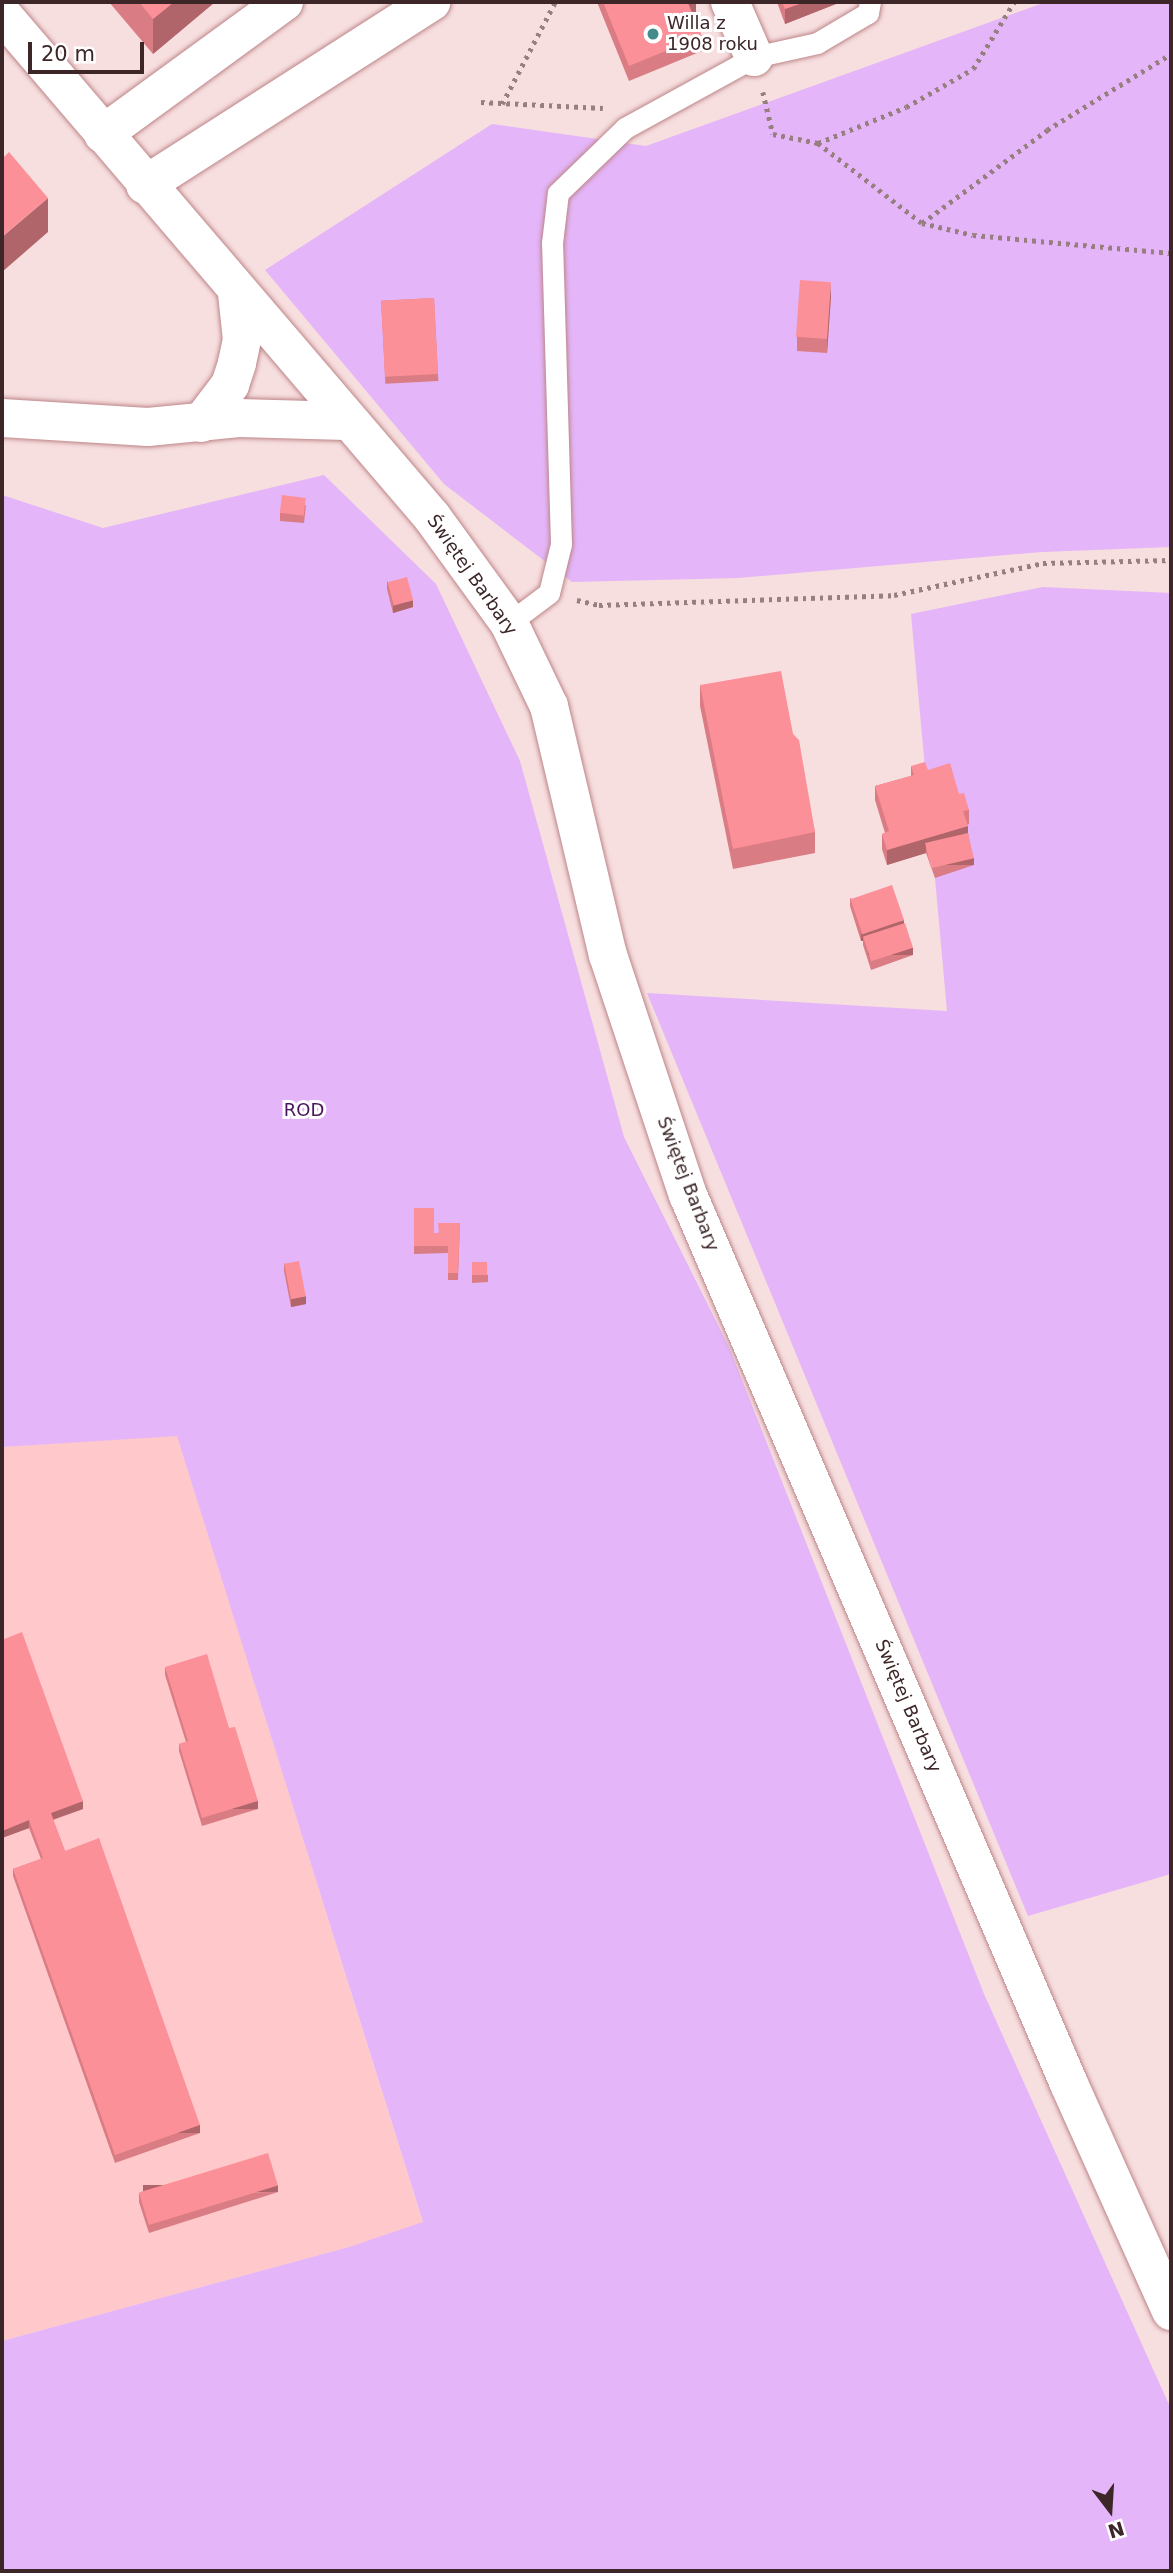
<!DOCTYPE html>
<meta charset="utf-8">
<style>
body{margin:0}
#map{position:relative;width:1173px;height:2573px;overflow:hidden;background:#f7dedf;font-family:"DejaVu Sans",sans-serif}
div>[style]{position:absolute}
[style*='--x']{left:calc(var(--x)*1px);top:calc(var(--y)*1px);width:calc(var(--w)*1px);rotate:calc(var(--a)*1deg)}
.built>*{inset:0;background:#ffc8ca}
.green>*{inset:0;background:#e4b5f8}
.path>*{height:4.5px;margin-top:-2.25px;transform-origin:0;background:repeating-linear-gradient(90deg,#977f80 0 3.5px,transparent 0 8.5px)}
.roads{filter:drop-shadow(0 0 2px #bd8588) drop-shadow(0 0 2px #bd8588)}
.lane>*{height:21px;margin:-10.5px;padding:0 10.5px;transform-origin:10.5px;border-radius:10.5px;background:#fff}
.street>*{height:38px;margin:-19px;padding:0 19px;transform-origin:19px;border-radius:19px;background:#fff}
.secondary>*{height:38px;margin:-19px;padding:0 19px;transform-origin:19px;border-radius:19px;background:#fff}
.wall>*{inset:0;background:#d97c83;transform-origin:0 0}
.shaded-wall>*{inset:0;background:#b0656a;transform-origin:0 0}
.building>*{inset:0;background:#fc9098;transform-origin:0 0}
.dots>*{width:19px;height:19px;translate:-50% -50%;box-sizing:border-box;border:4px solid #fff;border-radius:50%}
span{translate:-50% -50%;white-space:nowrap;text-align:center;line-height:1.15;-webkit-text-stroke:6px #fff;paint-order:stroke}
.poi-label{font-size:18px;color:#3c2627}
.left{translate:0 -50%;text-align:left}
.street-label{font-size:18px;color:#3c2627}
.park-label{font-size:18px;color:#4a135d}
.frame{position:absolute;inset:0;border:4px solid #3c2627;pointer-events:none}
.north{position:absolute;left:1075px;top:2475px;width:70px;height:70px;-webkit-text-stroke:5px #fff;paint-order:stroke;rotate:163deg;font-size:19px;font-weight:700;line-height:28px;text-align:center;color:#3c2627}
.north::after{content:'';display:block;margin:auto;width:24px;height:32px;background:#3c2627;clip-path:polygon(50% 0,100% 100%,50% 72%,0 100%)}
.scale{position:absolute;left:28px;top:42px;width:116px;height:32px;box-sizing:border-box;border:4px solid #3c2627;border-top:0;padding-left:9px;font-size:21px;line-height:24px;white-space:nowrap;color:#3c2627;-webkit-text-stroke:5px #fff;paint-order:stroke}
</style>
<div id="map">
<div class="built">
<div style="clip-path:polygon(177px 1435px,423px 2223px,349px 2247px,2px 2341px,2px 1447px)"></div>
</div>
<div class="green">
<div style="clip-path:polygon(1046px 2px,1171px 2px,1171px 547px,1042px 552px,738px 578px,572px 582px,444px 484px,265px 270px,492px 124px,646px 146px)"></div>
<div style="clip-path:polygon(324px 475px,436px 584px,520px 761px,624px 1137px,729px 1347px,984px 1994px,1171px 2409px,1171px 2571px,2px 2571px,2px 2341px,349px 2247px,423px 2222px,177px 1436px,2px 1447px,2px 495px,103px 528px)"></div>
<div style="clip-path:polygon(1043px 587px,1171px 593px,1171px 1874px,1028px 1916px,647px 993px,947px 1011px,911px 614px)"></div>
</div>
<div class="path">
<div style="--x:763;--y:92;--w:43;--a:76.6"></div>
<div style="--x:773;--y:134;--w:46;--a:11.3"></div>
<div style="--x:818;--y:143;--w:95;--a:-22.2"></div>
<div style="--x:906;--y:107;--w:77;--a:-29.6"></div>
<div style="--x:973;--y:69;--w:79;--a:-58.5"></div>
<div style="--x:481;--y:102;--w:122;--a:2.8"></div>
<div style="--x:502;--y:104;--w:115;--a:-62.5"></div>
<div style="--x:818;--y:143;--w:131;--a:37.6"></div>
<div style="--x:922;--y:223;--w:52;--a:13.2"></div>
<div style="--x:973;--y:235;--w:199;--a:5.2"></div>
<div style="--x:922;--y:223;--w:156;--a:-36.6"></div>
<div style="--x:1047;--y:130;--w:145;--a:-31.5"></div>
<div style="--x:577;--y:600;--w:23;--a:13"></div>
<div style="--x:599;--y:605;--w:295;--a:-1.9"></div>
<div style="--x:894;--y:595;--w:152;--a:-12.1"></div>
<div style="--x:1043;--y:563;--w:128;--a:-1.3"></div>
</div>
<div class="roads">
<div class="lane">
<div style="--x:509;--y:623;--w:50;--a:-36.9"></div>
<div style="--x:549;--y:593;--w:50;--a:-76.2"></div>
<div style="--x:561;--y:544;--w:301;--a:-91.7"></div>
<div style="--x:552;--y:243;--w:50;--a:-83.2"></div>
<div style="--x:558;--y:193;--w:93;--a:-44.1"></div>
<div style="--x:625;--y:128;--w:147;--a:-28.8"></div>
<div style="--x:754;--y:57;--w:65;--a:-12.5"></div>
<div style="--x:817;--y:43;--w:59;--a:-30.5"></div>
<div style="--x:868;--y:13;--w:11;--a:-80"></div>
</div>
<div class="street">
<div style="--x:730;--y:2;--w:60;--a:66.4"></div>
<div style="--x:103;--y:134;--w:224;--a:-36.1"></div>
<div style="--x:145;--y:185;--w:340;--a:-32.6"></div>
<div style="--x:2;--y:418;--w:146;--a:3.5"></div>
<div style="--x:148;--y:427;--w:91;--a:-5.6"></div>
<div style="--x:239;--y:418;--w:107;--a:1.6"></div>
<div style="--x:201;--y:423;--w:48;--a:-52.7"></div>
<div style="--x:230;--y:385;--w:23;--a:-72"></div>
<div style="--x:237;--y:363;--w:24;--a:-78"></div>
<div style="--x:242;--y:340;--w:47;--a:-96.1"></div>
</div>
<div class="secondary">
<div style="--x:2;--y:14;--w:662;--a:49.47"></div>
<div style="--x:432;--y:517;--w:131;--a:54"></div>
<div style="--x:509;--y:623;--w:92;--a:64.3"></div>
<div style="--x:549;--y:706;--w:256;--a:76.7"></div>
<div style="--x:608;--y:955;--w:253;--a:71.6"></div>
<div style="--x:688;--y:1195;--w:967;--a:66.8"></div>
<div style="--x:1069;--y:2084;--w:249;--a:65.8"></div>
</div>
</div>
<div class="wall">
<div style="clip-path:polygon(109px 2px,215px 2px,153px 54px)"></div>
<div style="clip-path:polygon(597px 2px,696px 2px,696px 15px,693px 16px,702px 51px,629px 81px)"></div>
<div style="clip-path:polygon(777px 2px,841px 2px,785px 24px)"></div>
<div style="clip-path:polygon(831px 296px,827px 353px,797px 351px,797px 337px)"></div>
<div style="left:434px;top:298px;width:83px;height:53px;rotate:87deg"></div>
<div style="clip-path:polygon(306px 505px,304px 523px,280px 521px,280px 513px)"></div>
<div style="clip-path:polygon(387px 581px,413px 607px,393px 613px,387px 589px)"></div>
<div style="clip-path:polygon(700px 685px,793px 734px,815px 832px,815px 853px,733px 869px,700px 706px)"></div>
<div style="clip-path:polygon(911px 766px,928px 770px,959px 794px,969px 810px,969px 824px,967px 825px,968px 833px,974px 865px,935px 878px,926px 853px,887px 865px,882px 849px,882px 834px,885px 833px,875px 800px,875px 786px,911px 776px)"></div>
<div style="clip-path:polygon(850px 898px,904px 923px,913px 955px,871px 970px,863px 945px,863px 941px,861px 941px,850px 906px)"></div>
<div style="clip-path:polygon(414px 1208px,434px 1233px,438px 1233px,460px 1223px,458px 1280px,448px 1280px,448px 1253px,414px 1254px)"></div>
<div style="clip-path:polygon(472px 1262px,488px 1275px,488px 1282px,472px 1283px)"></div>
<div style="clip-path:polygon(284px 1263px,306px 1304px,291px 1307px,284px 1271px)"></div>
<div style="clip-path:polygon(2px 1640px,83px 1809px,53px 1820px,65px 1851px,200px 2133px,115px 2163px,13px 1876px,13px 1869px,41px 1859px,29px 1828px,2px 1838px)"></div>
<div style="clip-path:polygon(165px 1667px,229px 1728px,258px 1809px,202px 1826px,179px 1751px,179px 1744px,186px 1742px,165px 1675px)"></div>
<div style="clip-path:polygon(278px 2192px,149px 2233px,139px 2202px,139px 2194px)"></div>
</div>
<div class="shaded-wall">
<div style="clip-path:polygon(174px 2px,215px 2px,153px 54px,153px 19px)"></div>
<div style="clip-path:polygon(693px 2px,696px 2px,696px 15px,688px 18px,688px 3px)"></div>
<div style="clip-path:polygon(805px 2px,841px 2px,785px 24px,785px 9px)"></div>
<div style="left:702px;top:36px;width:15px;height:79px;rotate:90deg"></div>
<div style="clip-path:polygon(48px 198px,48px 232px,2px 272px,2px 237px)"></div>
<div style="clip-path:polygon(831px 282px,831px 296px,827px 353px,827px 339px)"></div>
<div style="clip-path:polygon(413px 600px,413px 607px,393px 613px,393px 606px)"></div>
<div style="clip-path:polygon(968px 826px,968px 841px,926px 845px,926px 853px,887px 865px,887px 850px)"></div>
<div style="left:974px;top:858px;width:7px;height:41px;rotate:90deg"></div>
<div style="clip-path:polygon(904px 920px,904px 928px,863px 937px,863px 941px,861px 941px,861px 934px)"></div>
<div style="left:913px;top:948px;width:7px;height:45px;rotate:90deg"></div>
<div style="clip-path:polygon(306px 1296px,306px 1304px,291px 1307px,291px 1299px)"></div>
<div style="clip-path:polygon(83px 1801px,83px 1809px,51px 1820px,51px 1813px)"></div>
<div style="left:258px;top:1801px;width:8px;height:59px;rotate:90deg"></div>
<div style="clip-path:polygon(29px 1820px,29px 1828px,2px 1838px,2px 1831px)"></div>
<div style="left:200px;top:2125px;width:8px;height:90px;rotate:90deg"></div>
<div style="left:278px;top:2185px;width:7px;height:135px;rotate:90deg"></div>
</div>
<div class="building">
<div style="clip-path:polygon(139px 2px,174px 2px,153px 19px)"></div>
<div style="clip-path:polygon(603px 2px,693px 2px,688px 3px,702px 36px,629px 66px)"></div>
<div style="clip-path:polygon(782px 2px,805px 2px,785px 9px)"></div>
<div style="clip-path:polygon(9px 152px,48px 198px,2px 237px,2px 159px)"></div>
<div style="left:800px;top:280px;width:31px;height:57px;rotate:4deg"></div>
<div style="left:434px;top:298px;width:76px;height:53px;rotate:87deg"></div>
<div style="left:282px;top:495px;width:24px;height:18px;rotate:7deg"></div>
<div style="left:407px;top:577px;width:24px;height:20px;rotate:75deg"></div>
<div style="clip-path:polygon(781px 671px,793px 734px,799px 740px,815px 832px,733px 849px,700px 685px)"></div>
<div style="clip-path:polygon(925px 762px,928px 770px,950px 763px,959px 794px,964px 793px,969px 810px,963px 811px,968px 826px,887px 850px,882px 834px,889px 831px,875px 786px,914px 775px,911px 766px)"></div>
<div style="left:968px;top:833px;width:26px;height:44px;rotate:77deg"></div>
<div style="left:892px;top:885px;width:37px;height:44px;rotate:71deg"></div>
<div style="left:905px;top:923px;width:26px;height:44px;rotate:72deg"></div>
<div style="clip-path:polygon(414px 1208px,434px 1208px,434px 1233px,439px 1233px,438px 1223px,460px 1223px,458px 1273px,448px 1273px,448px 1246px,414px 1246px)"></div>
<div style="left:299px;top:1261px;width:36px;height:15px;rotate:79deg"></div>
<div style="left:472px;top:1262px;width:15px;height:13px"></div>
<div style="clip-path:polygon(22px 1632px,83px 1801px,51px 1813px,65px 1851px,99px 1838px,200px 2125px,115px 2155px,13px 1869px,43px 1858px,29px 1820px,2px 1831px,2px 1640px)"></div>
<div style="clip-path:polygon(207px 1654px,229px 1728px,235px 1727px,258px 1801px,202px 1818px,179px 1744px,188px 1741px,165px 1667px)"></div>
<div style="left:268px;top:2153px;width:34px;height:135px;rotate:73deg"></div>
</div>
<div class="dots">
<div style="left:653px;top:34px;background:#448c8c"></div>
</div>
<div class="poi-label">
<span class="left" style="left:667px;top:34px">Willa z<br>1908 roku</span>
</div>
<div class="street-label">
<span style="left:472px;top:575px;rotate:55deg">Świętej Barbary</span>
<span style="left:688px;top:1184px;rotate:69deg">Świętej Barbary</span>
<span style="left:908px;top:1706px;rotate:67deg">Świętej Barbary</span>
</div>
<div class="park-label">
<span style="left:304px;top:1110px">ROD</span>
</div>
<div class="frame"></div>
<div class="north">N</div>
<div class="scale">20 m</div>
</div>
